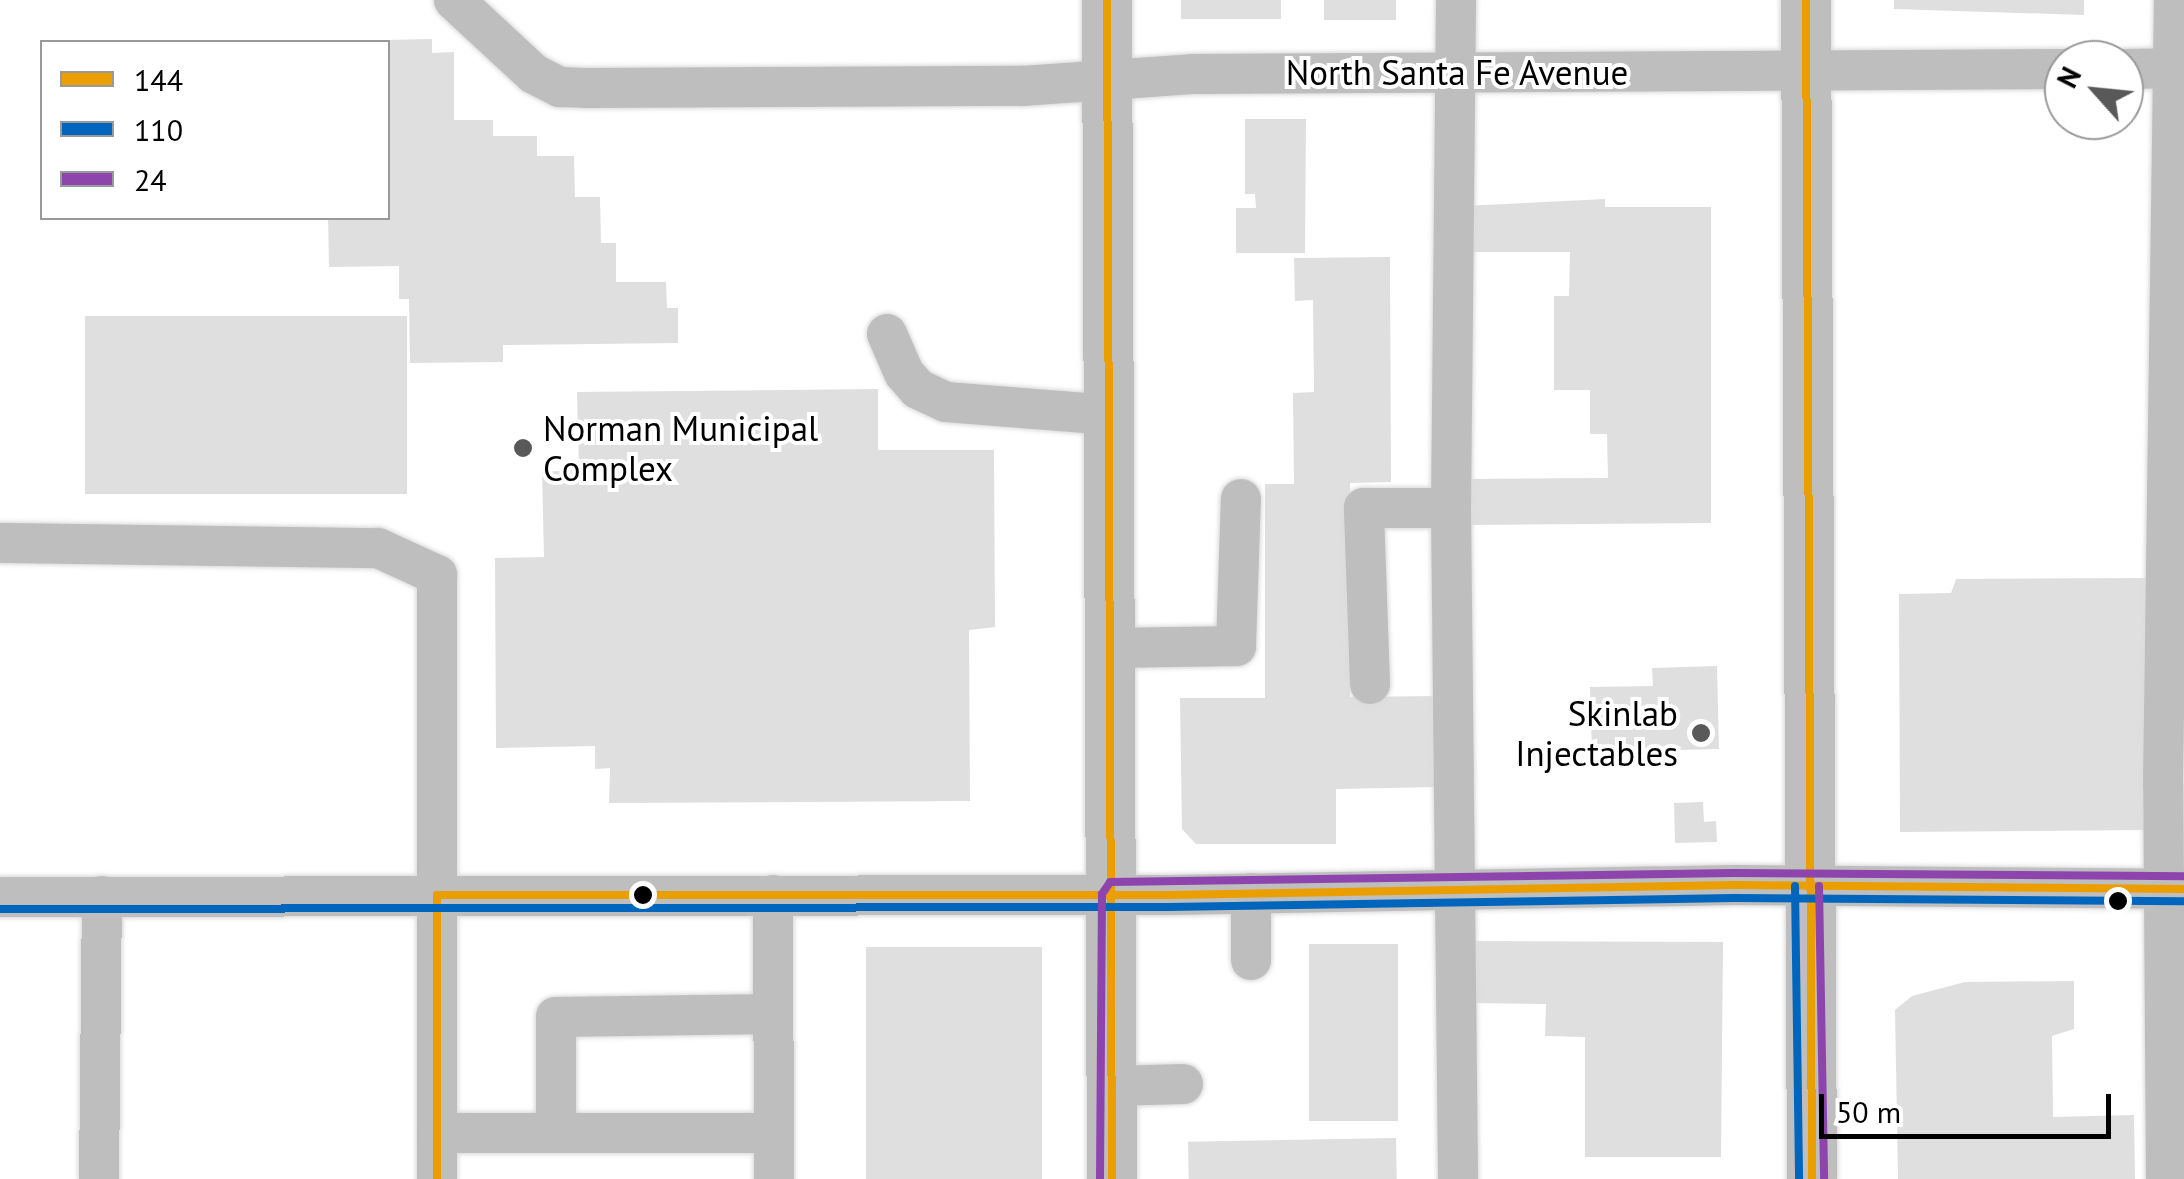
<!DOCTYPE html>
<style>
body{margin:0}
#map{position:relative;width:2184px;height:1179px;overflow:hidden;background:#fff;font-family:"PT Sans",sans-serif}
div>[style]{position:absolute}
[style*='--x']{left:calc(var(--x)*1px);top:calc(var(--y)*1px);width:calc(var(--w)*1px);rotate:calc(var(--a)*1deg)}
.building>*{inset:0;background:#dfdfdf;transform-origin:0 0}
.roads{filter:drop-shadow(0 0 2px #dbdbdb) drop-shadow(0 0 2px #dbdbdb)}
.minor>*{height:40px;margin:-20px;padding:0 20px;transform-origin:20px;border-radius:20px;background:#bebebe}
.major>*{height:50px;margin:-25px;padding:0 25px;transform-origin:25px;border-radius:25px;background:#bebebe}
.bus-1>*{height:8px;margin:-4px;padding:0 4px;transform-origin:4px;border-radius:4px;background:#eb9e00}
.bus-2>*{height:8px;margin:-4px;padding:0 4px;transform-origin:4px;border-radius:4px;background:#0065bd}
.bus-3>*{height:8px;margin:-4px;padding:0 4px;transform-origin:4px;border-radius:4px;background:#8e44ad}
.dots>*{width:28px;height:28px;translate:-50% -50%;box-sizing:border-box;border:5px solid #fff;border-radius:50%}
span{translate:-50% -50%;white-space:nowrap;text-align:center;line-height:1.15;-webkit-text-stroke:8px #fff;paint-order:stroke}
.street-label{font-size:35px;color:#000}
.poi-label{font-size:35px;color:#000}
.left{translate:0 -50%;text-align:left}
.right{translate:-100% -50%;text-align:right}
.legend{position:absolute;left:40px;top:40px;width:350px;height:180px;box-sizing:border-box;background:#fff;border:2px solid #999;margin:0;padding:12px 18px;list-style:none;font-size:30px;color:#000}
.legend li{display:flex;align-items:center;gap:20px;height:50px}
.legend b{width:50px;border:2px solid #999}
.north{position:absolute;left:2044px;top:40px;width:100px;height:100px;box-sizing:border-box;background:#fff;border:2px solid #999;border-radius:50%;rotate:297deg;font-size:28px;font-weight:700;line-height:40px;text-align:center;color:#000}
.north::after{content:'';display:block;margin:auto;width:35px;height:45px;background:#595959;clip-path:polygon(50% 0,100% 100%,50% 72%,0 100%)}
.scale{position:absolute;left:1819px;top:1094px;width:292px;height:45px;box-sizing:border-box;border:5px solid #000;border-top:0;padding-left:12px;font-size:30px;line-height:35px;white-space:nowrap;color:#000;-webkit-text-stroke:8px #fff;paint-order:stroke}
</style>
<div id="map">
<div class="building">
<div style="left:1181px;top:0;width:100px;height:19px"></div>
<div style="left:1324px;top:0;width:72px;height:20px"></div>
<div style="clip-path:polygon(1894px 0,2084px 0,2084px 15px,1894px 9px)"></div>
<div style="clip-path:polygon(432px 39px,432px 53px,454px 52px,454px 120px,493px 120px,493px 136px,537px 136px,537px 156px,574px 156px,575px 197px,600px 197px,601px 243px,616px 243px,616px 282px,666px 282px,667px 308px,678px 308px,678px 343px,503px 345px,503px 362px,410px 363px,409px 299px,399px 299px,399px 266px,329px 267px,328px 218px,388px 218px,388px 40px)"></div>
<div style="clip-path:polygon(1245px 119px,1306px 119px,1305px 253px,1236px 253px,1236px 208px,1256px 208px,1255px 194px,1245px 194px)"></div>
<div style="clip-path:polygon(1605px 199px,1605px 207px,1711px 207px,1711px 523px,1464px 525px,1464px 479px,1608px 478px,1607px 434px,1590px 434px,1590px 390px,1554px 390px,1554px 296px,1569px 296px,1570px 252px,1463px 252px,1463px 206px)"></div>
<div style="clip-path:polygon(1390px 257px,1391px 482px,1350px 483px,1350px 697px,1437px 696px,1437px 787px,1336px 789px,1336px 844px,1196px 844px,1182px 829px,1180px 698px,1265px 698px,1265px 484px,1294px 484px,1293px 393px,1314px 392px,1313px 300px,1295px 301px,1294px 258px)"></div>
<div style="left:407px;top:316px;width:178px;height:322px;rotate:90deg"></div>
<div style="clip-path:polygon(878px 389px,878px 450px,994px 450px,995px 627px,969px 630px,970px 801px,609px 803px,610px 768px,595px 769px,595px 746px,496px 748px,495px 558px,544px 557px,542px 472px,579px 470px,577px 392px)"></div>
<div style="clip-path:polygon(2147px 578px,2147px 830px,1900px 832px,1899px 594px,1951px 593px,1956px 579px)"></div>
<div style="clip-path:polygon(1717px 666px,1719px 749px,1592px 752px,1590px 687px,1653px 686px,1652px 668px)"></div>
<div style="clip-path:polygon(1703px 802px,1704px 822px,1716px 821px,1717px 842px,1675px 843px,1674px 803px)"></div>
<div style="clip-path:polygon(1469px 941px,1723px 942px,1721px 1157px,1585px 1157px,1585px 1037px,1545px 1036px,1546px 1004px,1469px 1003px)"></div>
<div style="left:1398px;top:944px;width:177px;height:89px;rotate:90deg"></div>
<div style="left:1042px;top:947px;width:232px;height:176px;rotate:90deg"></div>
<div style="clip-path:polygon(2074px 981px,2074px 1029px,2052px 1036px,2053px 1117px,2134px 1115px,2135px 1179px,1898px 1179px,1895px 1010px,1912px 996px,1965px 982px)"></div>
<div style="left:1396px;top:1138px;width:41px;height:208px;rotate:89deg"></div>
</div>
<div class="roads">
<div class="minor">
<div style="--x:454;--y:0;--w:109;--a:42.8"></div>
<div style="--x:534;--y:74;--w:29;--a:27"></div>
<div style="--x:560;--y:87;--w:25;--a:2"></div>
<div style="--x:585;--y:88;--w:437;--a:-0.3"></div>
<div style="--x:1022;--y:86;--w:170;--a:-4"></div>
<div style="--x:1192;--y:74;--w:872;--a:-0.33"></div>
<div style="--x:1456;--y:0;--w:508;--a:90.56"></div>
<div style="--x:1451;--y:508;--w:671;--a:89.4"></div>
<div style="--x:2124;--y:69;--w:60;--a:-1"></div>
<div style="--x:887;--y:334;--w:43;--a:66.4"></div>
<div style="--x:904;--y:373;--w:21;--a:49"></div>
<div style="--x:918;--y:389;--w:31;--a:25"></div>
<div style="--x:946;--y:402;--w:165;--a:4.5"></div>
<div style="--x:0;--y:543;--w:378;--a:0.8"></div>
<div style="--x:378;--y:548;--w:65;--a:24.6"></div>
<div style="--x:437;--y:575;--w:604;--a:90"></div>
<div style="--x:1113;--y:648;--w:123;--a:-0.9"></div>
<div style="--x:1236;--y:646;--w:147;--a:-88.1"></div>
<div style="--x:1370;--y:684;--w:176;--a:-92"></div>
<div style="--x:1364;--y:508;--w:87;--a:0"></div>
<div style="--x:773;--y:895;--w:284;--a:89.8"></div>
<div style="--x:0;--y:897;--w:1169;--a:-0.1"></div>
<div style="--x:1169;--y:895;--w:565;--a:-1.01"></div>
<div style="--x:1734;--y:885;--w:450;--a:0.5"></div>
<div style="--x:1251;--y:960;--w:67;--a:-90"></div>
<div style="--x:1112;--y:1086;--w:71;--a:-1.6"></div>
<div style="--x:437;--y:1133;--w:337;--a:0"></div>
<div style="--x:556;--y:1133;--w:116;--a:-90"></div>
<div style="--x:556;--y:1017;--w:217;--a:-0.8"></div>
<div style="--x:99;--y:1179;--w:283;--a:-89.4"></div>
<div style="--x:2166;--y:1179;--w:395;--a:-90.4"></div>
<div style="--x:2163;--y:784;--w:784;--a:-89.2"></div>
</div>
<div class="major">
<div style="--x:1107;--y:0;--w:1179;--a:89.76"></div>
<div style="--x:1806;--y:0;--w:1179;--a:89.71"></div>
</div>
</div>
<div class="bus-1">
<div style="--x:1107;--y:0;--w:1179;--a:89.76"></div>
<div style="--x:1806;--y:0;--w:1179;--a:89.71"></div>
<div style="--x:437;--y:1179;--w:284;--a:-90"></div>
<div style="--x:437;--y:895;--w:732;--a:0"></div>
<div style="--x:1169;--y:895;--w:565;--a:-1.01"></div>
<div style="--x:1734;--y:885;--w:450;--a:0.5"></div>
</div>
<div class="bus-2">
<div style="--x:1795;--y:886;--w:293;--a:89.2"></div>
<div style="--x:0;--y:909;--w:1169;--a:-0.1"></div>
<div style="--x:1169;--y:907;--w:565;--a:-0.91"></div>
<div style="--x:1734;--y:898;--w:450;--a:0.4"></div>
</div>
<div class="bus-3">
<div style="--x:1819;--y:886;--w:293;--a:89"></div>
<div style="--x:1100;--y:1179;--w:285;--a:-89.6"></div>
<div style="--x:1102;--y:894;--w:14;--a:-56"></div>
<div style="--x:1110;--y:882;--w:624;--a:-0.83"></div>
<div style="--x:1734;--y:873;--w:450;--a:0.4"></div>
</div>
<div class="dots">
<div style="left:523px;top:448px;background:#595959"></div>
<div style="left:1701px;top:733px;background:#595959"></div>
<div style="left:643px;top:895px;background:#000"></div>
<div style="left:2118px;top:901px;background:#000"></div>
</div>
<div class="street-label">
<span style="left:1457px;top:72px">North Santa Fe Avenue</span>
</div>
<div class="poi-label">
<span class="left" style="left:543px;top:448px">Norman Municipal<br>Complex</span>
<span class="right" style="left:1678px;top:733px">Skinlab<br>Injectables</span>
</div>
<ul class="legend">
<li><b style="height:12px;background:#eb9e00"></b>144</li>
<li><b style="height:12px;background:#0065bd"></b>110</li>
<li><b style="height:12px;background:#8e44ad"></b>24</li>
</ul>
<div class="north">N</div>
<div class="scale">50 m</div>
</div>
